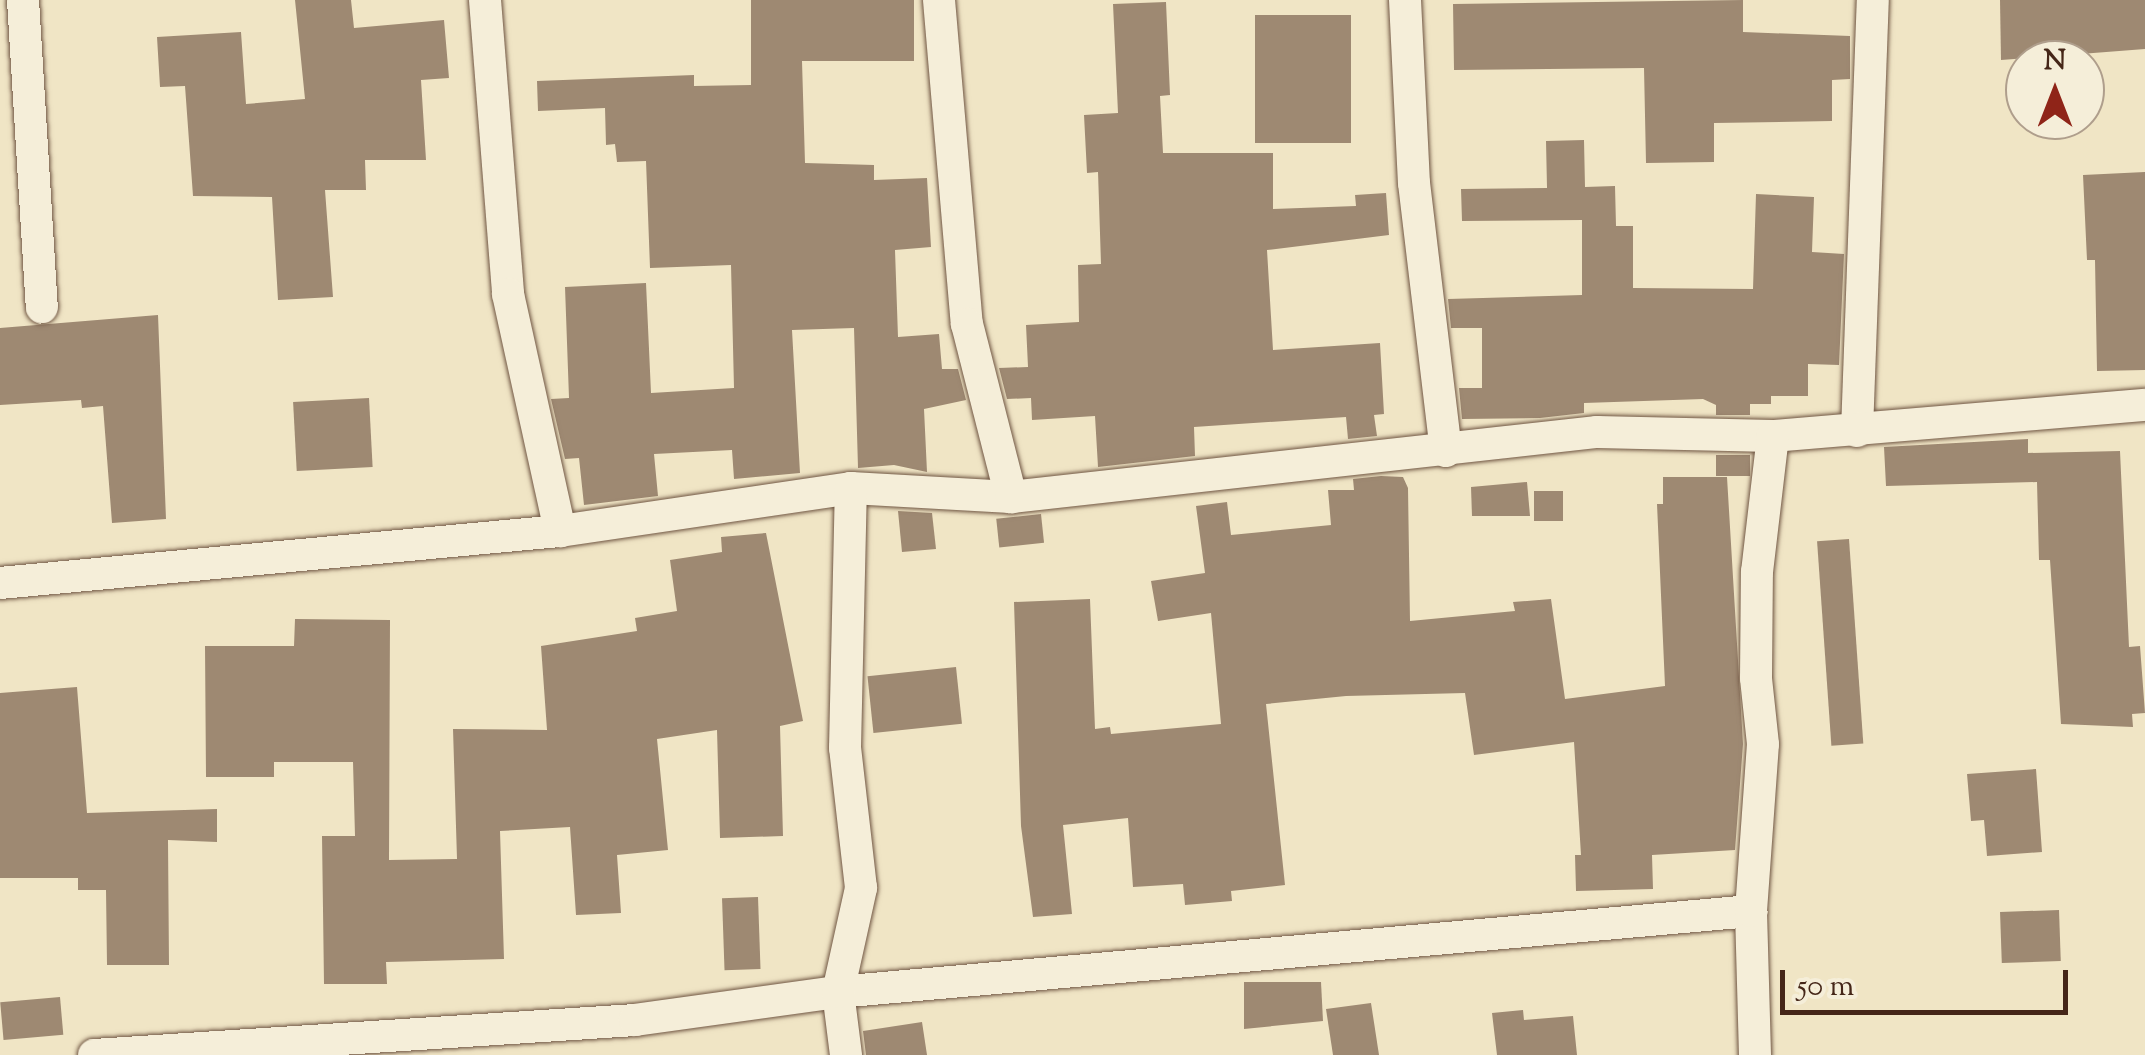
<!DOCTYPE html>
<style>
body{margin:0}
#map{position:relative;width:2145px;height:1055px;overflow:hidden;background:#f0e5c5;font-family:"Sorts Mill Goudy",serif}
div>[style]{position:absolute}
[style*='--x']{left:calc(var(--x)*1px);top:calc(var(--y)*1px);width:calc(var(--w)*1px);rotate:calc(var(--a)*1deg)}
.building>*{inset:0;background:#9e8972;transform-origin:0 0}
.roads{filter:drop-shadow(0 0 2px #705643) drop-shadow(0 0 2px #705643)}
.street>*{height:32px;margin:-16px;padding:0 16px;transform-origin:16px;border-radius:16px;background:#f5eed9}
span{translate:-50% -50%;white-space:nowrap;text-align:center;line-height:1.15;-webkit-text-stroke:10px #f5eed9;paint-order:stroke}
.north{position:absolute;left:2005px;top:40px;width:100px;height:100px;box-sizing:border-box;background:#f5eed9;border:2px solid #af9e8c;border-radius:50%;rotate:0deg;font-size:28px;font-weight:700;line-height:40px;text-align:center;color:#452618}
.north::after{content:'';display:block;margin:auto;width:35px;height:45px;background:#8f2418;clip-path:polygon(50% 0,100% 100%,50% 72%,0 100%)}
.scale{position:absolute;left:1780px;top:970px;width:288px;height:45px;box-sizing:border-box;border:5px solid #452618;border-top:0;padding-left:12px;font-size:30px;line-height:35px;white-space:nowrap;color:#452618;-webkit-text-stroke:8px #f5eed9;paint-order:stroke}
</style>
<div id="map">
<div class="building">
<div style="clip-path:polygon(295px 0,351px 0,354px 28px,444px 20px,449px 78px,421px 80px,426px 160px,365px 160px,366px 190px,325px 190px,333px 297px,278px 300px,272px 197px,193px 196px,185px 86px,160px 87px,157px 37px,241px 32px,246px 104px,305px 99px)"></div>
<div style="clip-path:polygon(751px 0,914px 0,914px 61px,802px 61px,805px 163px,874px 165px,874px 180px,927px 178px,931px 247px,895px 250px,898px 337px,939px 334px,942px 369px,958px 369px,966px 400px,924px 409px,927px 472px,894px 465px,858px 468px,854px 328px,792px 330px,800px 473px,734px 479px,732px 450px,654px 454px,658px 496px,584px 505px,579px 458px,565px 459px,551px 399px,569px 398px,565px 287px,646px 283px,651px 393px,734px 388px,731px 265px,650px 268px,646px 161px,617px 162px,615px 144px,606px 145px,605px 108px,538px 111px,537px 81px,694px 75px,694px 86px,751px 85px)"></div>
<div style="clip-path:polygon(1743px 0,1743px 32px,1850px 36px,1850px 79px,1832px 80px,1832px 121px,1714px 123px,1714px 162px,1646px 163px,1644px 68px,1454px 70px,1453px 4px)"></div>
<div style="clip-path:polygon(2145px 0,2145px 49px,2001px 60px,2000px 0)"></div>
<div style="clip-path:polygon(1166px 2px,1170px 95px,1160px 96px,1163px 153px,1273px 153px,1273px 209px,1356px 206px,1355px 195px,1386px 193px,1389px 235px,1267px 250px,1273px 350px,1380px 343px,1384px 414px,1374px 415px,1377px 436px,1348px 439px,1346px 417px,1194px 427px,1195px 456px,1098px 467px,1095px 416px,1032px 420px,1031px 398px,1007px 399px,999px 368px,1028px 367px,1026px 325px,1079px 322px,1078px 265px,1101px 264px,1098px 172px,1087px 173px,1084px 115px,1118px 113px,1113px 4px)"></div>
<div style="left:1351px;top:15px;width:128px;height:96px;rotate:90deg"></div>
<div style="clip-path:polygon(1584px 140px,1585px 187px,1615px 186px,1616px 226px,1633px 226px,1633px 288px,1753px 289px,1756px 194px,1814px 197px,1812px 252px,1844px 254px,1839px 365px,1808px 364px,1808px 396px,1771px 396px,1771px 404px,1750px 404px,1750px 415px,1716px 415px,1716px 405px,1703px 399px,1584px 403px,1584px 413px,1540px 418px,1462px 419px,1459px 388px,1482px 388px,1482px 328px,1451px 328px,1448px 299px,1582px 295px,1582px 220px,1462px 221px,1461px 189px,1547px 188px,1546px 141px)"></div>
<div style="clip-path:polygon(2145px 172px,2145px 370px,2097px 371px,2095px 260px,2087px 260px,2083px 175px)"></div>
<div style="clip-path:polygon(158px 315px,166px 519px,112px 523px,103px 406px,82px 408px,81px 400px,0 405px,0 328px)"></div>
<div style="left:369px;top:398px;width:69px;height:76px;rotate:87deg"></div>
<div style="clip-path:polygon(2028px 439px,2028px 453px,2120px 451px,2129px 647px,2140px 646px,2145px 713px,2132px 714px,2133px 727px,2061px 724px,2050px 560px,2039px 560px,2037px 482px,1886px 486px,1884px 447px)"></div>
<div style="left:1716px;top:455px;width:34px;height:21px"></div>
<div style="clip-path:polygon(1381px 476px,1403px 477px,1408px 488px,1410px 621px,1515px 611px,1513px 602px,1551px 599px,1565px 699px,1665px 686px,1657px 504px,1663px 504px,1663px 477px,1727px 477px,1743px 744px,1735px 850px,1652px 855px,1653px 889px,1576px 891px,1575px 855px,1581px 855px,1574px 742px,1474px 755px,1465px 693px,1346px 696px,1266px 704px,1285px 885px,1231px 891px,1232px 901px,1185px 905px,1183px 884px,1133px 887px,1128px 818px,1063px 825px,1072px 914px,1033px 917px,1021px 826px,1014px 602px,1090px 599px,1095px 729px,1110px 727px,1111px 734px,1221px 724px,1211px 613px,1158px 621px,1151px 581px,1205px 573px,1196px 506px,1227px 502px,1231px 535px,1331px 525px,1328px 490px,1354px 490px,1353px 479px)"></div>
<div style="clip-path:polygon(1527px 482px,1530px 516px,1472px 516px,1471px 487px)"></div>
<div style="left:1534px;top:491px;width:29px;height:30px"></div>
<div style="clip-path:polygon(898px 511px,932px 513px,936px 549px,902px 552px)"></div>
<div style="left:1041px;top:514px;width:29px;height:45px;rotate:84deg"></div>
<div style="clip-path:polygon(766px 533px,803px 721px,780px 726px,783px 836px,720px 838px,717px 730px,657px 739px,668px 850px,617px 855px,621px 913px,576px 915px,570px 827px,500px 831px,504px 959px,386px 962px,387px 984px,324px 984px,322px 836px,355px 836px,353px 762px,274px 762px,274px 777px,206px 777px,205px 646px,294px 646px,295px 619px,390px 620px,389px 860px,457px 859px,453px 729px,547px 730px,541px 646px,637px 631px,635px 618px,677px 611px,670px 560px,722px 552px,721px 537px)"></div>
<div style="left:1849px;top:539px;width:205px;height:32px;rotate:86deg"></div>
<div style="left:956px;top:667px;width:57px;height:89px;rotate:84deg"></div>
<div style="clip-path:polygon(77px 687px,87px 813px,217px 809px,217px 842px,168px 840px,169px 965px,107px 965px,106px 890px,78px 890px,78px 878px,0 878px,0 693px)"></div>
<div style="clip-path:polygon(2036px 769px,2042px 852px,1987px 856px,1984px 820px,1971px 821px,1967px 774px)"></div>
<div style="left:758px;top:897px;width:72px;height:36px;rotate:88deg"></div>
<div style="left:2059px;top:910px;width:51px;height:59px;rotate:88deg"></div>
<div style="clip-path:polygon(1244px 982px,1321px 982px,1323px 1021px,1244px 1029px)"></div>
<div style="left:60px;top:997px;width:38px;height:60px;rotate:85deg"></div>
<div style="clip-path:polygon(1371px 1003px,1379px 1055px,1333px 1055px,1326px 1009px)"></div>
<div style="clip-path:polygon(1523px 1010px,1524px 1020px,1573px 1016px,1577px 1055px,1497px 1055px,1492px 1013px)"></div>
<div style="clip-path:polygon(922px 1022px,927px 1055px,866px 1055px,863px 1031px)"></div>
</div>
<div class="roads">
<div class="street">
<div style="--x:23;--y:0;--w:308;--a:86.5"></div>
<div style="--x:485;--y:0;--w:295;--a:85.5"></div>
<div style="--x:508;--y:294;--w:243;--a:77.6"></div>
<div style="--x:939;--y:0;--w:325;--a:85.1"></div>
<div style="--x:967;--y:324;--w:179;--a:75.7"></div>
<div style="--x:1405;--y:0;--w:183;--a:87.2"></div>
<div style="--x:1414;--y:183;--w:270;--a:83.2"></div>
<div style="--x:1857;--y:431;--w:431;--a:-87.9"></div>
<div style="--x:0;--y:583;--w:562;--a:-5.31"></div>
<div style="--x:560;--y:531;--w:294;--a:-8.4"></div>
<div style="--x:851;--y:488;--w:160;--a:3.2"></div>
<div style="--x:1011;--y:497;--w:590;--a:-6.33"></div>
<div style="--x:1597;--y:432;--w:176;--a:1.3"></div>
<div style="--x:1773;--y:436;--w:373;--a:-4.8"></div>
<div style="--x:94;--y:1055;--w:542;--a:-3.7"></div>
<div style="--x:635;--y:1020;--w:205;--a:-7.9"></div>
<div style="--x:838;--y:992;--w:917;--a:-5.07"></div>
<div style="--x:846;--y:1055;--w:64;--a:-97.2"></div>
<div style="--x:838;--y:992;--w:107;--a:-77.5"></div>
<div style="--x:861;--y:888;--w:141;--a:-96.5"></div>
<div style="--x:845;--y:748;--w:260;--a:-88.7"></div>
<div style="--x:1755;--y:1055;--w:144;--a:-91.6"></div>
<div style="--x:1751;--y:911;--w:167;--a:-85.9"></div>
<div style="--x:1763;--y:744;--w:66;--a:-96.1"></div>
<div style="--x:1756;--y:678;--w:106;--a:-89.5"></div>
<div style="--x:1757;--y:572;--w:137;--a:-83.3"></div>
</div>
</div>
<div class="north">N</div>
<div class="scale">50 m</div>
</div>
